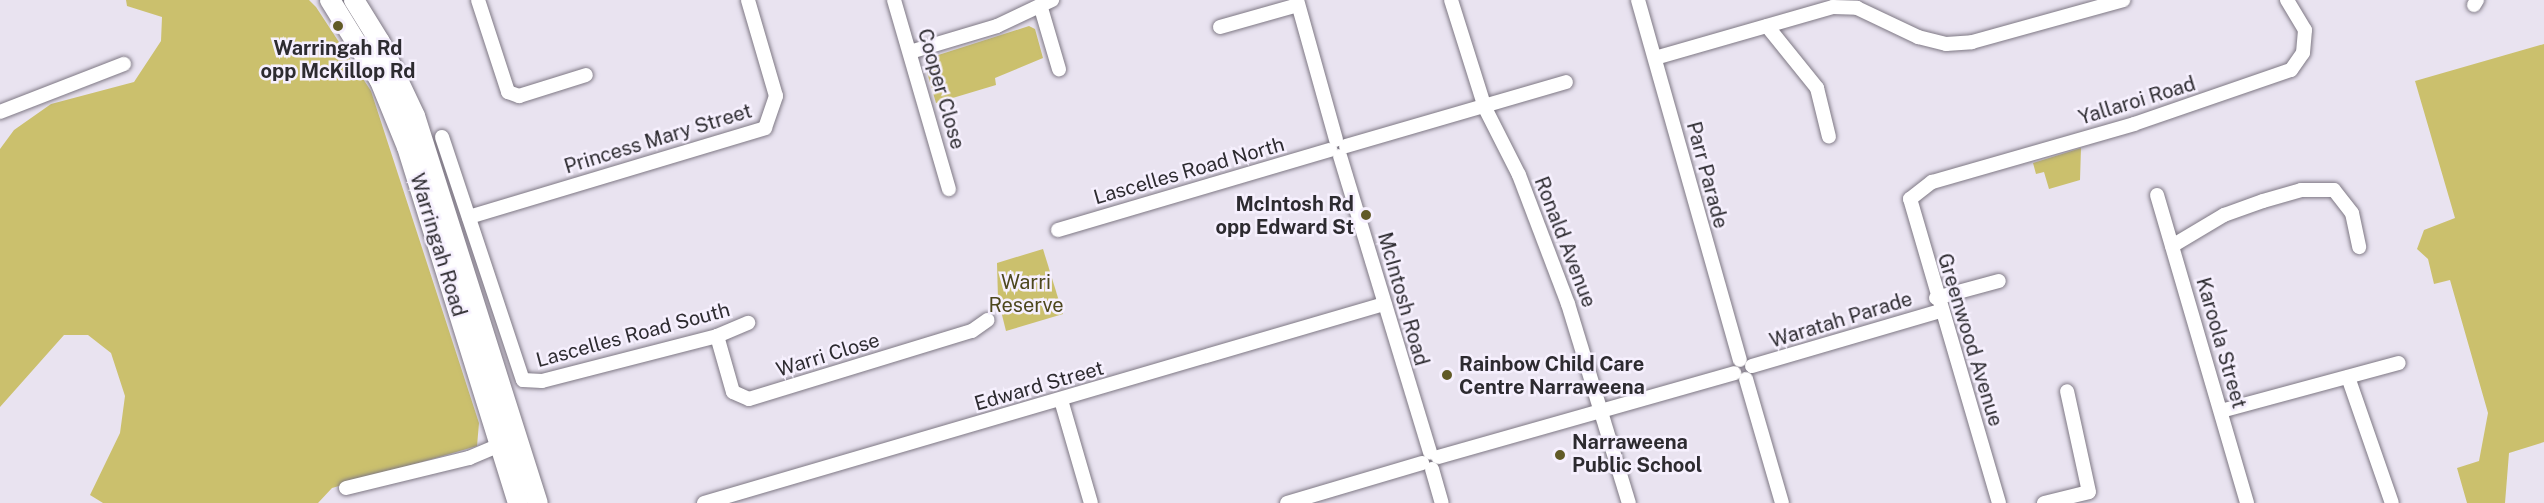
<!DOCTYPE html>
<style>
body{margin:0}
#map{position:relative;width:2544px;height:503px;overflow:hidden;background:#e9e3f0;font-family:"Public Sans",sans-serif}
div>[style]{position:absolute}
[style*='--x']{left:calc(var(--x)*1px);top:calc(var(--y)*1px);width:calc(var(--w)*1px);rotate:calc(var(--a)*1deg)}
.green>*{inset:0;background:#cbc06d}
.roads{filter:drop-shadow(0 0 2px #7e7884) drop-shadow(0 0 2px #7e7884)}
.minor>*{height:14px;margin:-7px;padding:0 7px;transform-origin:7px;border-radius:7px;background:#fff}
.highway>*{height:20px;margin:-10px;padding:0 10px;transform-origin:10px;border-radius:10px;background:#fff}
.dots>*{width:16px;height:16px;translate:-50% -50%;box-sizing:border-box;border:3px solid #f6f0fe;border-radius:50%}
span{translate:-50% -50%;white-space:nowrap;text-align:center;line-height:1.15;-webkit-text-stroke:5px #f6f0fe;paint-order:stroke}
.poi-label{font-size:20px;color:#2d2b30;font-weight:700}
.right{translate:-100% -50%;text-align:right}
.left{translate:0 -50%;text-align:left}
.street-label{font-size:20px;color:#2d2b30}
.park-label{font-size:20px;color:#4d471d}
</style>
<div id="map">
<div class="green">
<div style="clip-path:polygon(126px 0,309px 0,316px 7px,371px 91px,479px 423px,477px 446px,332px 488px,318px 503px,103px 503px,90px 495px,120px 433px,125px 396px,111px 353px,88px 335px,64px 335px,0 407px,0 149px,14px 130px,51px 104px,134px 82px,161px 41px,162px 17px,127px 6px)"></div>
<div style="clip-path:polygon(1029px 26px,1035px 29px,1043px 58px,995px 78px,996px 85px,936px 103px,926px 69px,932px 57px)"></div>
<div style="clip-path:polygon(2544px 44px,2544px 442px,2509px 453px,2505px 503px,2467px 503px,2457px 468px,2479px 461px,2488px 413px,2450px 280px,2434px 284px,2428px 259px,2417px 249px,2424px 230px,2455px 218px,2415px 81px)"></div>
<div style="clip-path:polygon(2081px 148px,2080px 180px,2049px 189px,2044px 172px,2036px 174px,2033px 163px)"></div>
<div style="clip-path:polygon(1043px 249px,1063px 314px,1006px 331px,998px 299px,997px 263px)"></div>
</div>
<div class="roads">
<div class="minor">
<div style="--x:478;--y:0;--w:97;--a:71.9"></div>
<div style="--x:508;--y:92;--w:12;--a:20"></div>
<div style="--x:519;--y:96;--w:70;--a:-17.4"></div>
<div style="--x:894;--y:0;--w:197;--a:73.8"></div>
<div style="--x:1297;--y:0;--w:145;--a:74.4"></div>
<div style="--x:1451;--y:0;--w:113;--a:72.5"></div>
<div style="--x:1485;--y:108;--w:75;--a:63.1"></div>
<div style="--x:1519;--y:175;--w:138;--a:69.2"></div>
<div style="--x:1568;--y:304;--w:208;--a:73"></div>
<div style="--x:1638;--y:0;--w:374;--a:74.2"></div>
<div style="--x:2474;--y:5;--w:6;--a:-59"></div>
<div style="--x:1041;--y:8;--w:64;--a:73.6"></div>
<div style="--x:1767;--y:26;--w:80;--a:51.1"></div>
<div style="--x:1817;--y:88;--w:50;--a:76.2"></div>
<div style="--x:1220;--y:27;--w:81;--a:-15.8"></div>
<div style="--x:910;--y:52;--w:91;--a:-16.6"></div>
<div style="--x:997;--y:26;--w:61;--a:-25.3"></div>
<div style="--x:1655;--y:58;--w:185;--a:-16"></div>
<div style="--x:1833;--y:7;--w:24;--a:2"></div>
<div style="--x:1857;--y:8;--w:68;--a:25.4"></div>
<div style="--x:1918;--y:37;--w:29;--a:14"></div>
<div style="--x:1946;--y:44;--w:26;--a:-4"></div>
<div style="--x:1972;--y:42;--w:157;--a:-15.5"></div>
<div style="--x:0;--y:112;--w:133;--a:-21.2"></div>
<div style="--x:442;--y:137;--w:256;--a:71.6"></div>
<div style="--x:523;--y:380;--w:19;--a:3"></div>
<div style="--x:542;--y:381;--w:181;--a:-14.4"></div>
<div style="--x:717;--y:336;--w:34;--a:-23"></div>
<div style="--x:1346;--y:146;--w:229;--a:-16.2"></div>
<div style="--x:1340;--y:156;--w:310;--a:73.1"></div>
<div style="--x:2157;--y:195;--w:321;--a:73.7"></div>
<div style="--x:469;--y:217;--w:309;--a:-16.7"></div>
<div style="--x:765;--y:128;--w:34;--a:-71"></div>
<div style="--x:776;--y:96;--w:100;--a:-106.3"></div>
<div style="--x:1058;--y:230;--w:284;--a:-16.4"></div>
<div style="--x:2172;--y:246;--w:61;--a:-30.8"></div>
<div style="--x:2224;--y:215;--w:41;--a:-19.7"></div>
<div style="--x:2263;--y:201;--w:40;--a:-16"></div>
<div style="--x:2301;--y:190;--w:33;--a:0"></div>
<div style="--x:2334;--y:190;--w:29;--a:52"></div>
<div style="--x:2352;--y:213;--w:35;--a:78"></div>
<div style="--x:1936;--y:298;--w:65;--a:-15.1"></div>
<div style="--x:717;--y:336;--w:58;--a:74.1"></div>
<div style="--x:733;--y:392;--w:17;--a:24"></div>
<div style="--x:749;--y:399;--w:233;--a:-17"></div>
<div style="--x:972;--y:331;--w:19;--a:-35"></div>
<div style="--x:1752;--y:366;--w:196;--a:-16.3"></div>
<div style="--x:2348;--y:377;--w:133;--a:70.8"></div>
<div style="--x:1746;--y:379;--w:129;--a:73.8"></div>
<div style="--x:1061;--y:400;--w:107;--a:73.8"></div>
<div style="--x:2221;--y:411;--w:184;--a:-15.1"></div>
<div style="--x:1438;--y:457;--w:308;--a:-15.8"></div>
<div style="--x:1432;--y:469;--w:35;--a:74"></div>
<div style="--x:346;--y:488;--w:127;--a:-13.7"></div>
<div style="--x:469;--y:458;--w:34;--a:-23"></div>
<div style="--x:704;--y:503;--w:709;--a:-16.31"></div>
<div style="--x:1287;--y:503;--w:141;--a:-16.5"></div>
<div style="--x:1999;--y:503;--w:317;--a:-106.3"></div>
<div style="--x:1910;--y:199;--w:28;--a:-38"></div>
<div style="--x:1932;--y:182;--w:210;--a:-16"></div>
<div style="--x:2134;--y:124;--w:166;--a:-19"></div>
<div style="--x:2291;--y:70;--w:21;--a:-55"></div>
<div style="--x:2303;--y:53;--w:23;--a:-85"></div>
<div style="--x:2305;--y:30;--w:35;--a:-121"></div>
<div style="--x:2044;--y:503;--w:46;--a:-13.7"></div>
<div style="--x:2089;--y:492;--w:103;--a:-102.3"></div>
</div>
<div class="highway">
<div style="--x:330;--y:0;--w:95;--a:58.3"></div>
<div style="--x:380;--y:81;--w:71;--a:67.8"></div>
<div style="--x:407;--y:147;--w:373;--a:72.7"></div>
<div style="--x:354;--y:0;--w:49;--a:58.2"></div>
<div style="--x:380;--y:42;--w:82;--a:64.7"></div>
<div style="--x:415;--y:116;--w:406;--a:72.4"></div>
</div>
</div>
<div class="dots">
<div style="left:338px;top:26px;background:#615a26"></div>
<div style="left:1366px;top:215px;background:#615a26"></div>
<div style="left:1447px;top:375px;background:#615a26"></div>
<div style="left:1560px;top:455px;background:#615a26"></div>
</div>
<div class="poi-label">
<span style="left:338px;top:60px">Warringah Rd<br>opp McKillop Rd</span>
<span class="right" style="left:1354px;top:216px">McIntosh Rd<br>opp Edward St</span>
<span class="left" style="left:1459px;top:376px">Rainbow Child Care<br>Centre Narraweena</span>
<span class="left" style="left:1572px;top:454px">Narraweena<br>Public School</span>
</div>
<div class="street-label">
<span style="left:941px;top:89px;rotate:74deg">Cooper Close</span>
<span style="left:2137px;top:101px;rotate:-17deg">Yallaroi Road</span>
<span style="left:658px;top:139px;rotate:-17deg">Princess Mary Street</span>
<span style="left:1189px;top:171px;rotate:-16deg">Lascelles Road North</span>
<span style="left:1707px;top:175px;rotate:75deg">Parr Parade</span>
<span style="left:1565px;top:242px;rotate:69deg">Ronald Avenue</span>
<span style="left:438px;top:245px;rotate:73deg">Warringah Road</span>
<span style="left:1403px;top:299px;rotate:74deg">McIntosh Road</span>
<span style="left:1841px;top:320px;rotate:-17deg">Waratah Parade</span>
<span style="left:633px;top:335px;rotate:-15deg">Lascelles Road South</span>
<span style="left:1970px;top:340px;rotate:73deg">Greenwood Avenue</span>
<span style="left:2221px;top:343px;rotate:74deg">Karoola Street</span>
<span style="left:828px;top:355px;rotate:-17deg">Warri Close</span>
<span style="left:1039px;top:386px;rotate:-16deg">Edward Street</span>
</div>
<div class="park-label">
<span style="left:1026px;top:294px">Warri<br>Reserve</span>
</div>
</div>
